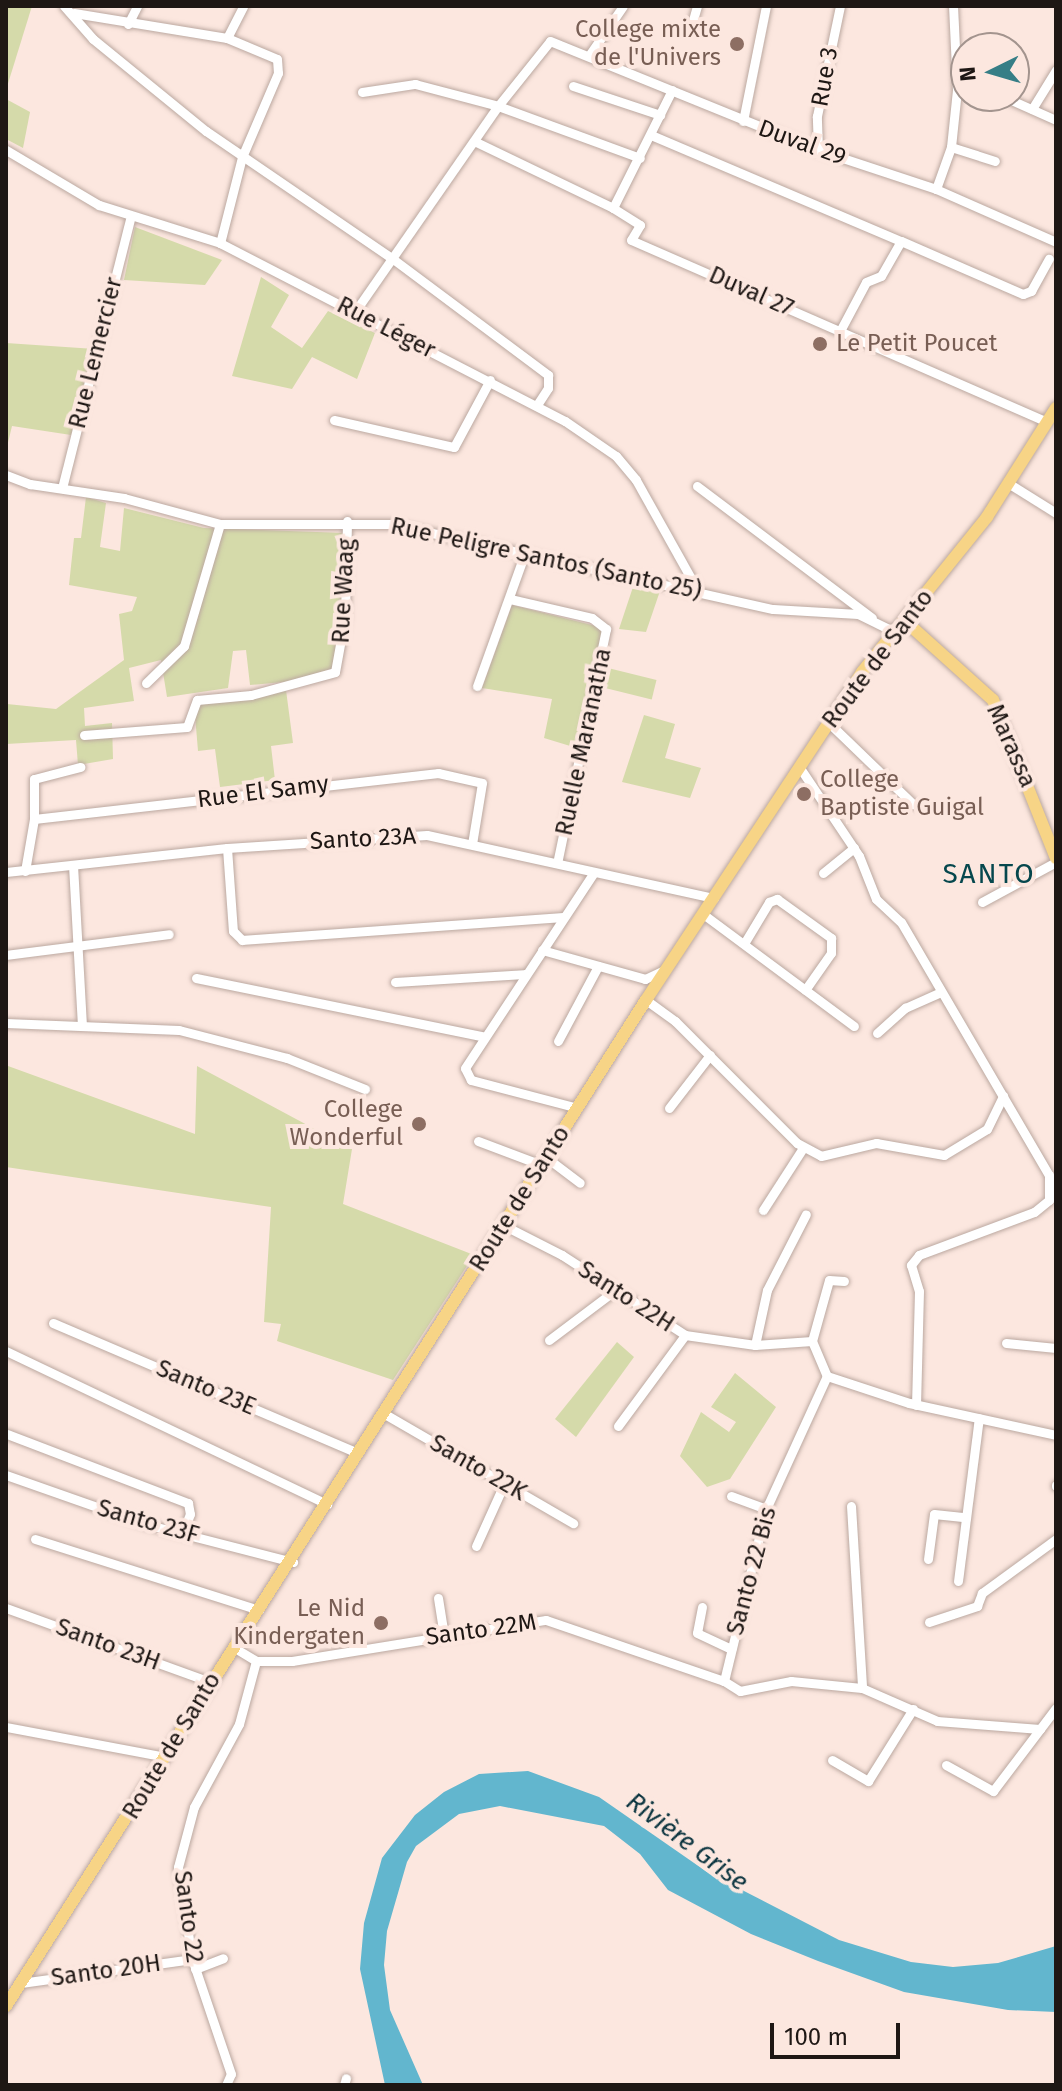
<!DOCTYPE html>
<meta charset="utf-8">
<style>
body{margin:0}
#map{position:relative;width:1062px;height:2091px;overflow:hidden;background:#fce7df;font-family:"Fira Sans",sans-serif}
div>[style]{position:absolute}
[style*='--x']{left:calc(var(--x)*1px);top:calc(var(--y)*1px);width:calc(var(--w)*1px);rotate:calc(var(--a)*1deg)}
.green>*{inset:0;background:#d5daaa;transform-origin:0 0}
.water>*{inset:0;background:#62b6ce}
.roads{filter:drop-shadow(0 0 2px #bba8a0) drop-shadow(0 0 2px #bba8a0)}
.minor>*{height:9px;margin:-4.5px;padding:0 4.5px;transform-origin:4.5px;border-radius:4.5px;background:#fff}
.major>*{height:12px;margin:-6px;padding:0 6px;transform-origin:6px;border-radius:6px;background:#f7d486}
.dots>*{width:22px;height:22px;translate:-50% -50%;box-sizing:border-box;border:4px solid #fce7df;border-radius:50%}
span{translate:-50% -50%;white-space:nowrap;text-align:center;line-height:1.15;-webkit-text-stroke:8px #fce7df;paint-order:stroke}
.education-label{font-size:24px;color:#785e54}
.right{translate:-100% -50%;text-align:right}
.left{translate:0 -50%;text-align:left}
.street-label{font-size:24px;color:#1e1714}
.water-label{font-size:26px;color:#0b343f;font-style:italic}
.quarter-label{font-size:28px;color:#05474d;letter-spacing:2px}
.frame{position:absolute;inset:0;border:8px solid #1e1714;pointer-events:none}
.north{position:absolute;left:950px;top:32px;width:80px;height:80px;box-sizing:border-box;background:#fce7df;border:2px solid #a3948e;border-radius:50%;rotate:265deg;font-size:22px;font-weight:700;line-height:32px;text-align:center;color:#1e1714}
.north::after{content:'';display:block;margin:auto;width:28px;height:36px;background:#367e86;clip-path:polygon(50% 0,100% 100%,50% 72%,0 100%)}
.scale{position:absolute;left:770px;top:2023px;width:130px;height:36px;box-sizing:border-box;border:4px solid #1e1714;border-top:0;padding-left:10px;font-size:24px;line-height:28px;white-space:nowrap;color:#1e1714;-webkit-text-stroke:6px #fce7df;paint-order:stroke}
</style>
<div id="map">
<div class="green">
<div style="clip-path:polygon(6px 6px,32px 6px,6px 90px)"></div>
<div style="clip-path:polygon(6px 99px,30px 112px,23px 148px,6px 139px)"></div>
<div style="clip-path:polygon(135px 227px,222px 260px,205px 285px,124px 280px)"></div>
<div style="clip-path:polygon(261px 277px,289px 295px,271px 327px,302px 348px,328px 311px,375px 333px,357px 379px,312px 357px,292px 389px,232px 376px)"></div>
<div style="clip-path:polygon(6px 343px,95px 349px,71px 435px,12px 426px,6px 451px)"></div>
<div style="clip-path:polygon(86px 497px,106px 503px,100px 547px,120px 551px,124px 508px,204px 528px,344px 533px,341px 632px,334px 668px,294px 681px,250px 685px,246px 650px,233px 651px,228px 688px,167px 697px,161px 660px,129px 668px,134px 701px,84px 708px,85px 726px,112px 723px,113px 759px,78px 765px,76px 740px,6px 744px,7px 704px,56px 709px,124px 660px,119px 614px,132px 611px,137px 597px,69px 585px,74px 538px,81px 538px)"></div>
<div style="clip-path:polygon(634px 584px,661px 588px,646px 632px,619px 629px)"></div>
<div style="clip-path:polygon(512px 605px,608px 629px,580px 749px,544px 738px,552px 699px,482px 688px)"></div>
<div style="left:608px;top:668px;width:50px;height:20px;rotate:14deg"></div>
<div style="clip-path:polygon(286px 690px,293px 743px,271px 746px,275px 780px,220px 787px,215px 749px,198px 751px,194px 703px)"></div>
<div style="clip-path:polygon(644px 715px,675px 724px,665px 758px,701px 768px,690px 798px,622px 782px)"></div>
<div style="clip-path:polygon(8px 1066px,195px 1134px,197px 1066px,352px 1149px,343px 1204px,474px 1255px,393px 1380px,277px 1341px,281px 1324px,264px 1322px,271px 1207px,6px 1167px)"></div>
<div style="clip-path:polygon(617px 1342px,634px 1357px,576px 1437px,555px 1419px)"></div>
<div style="clip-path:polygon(735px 1373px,776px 1407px,730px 1479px,707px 1487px,680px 1456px,701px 1412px,729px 1432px,736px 1422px,711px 1407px)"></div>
</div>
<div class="water">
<div style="clip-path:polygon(528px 1771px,599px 1797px,707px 1872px,839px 1940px,911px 1962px,953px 1967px,998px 1963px,1056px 1946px,1056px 2012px,1008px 2010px,904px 1992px,818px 1961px,751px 1934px,668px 1890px,640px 1854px,604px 1826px,500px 1806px,459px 1814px,416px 1846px,407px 1862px,387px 1931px,384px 1965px,390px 2010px,423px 2085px,385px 2085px,360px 1969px,364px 1923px,382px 1858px,415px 1815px,444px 1792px,479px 1774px)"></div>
</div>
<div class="roads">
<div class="minor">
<div style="--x:64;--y:6;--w:44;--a:48.7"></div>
<div style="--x:93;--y:39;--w:146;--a:39.2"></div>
<div style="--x:206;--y:131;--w:227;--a:34.4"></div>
<div style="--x:393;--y:259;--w:194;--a:36.8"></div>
<div style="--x:548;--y:375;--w:13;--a:90"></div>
<div style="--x:548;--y:388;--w:20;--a:123"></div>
<div style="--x:74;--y:13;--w:155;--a:9.3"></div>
<div style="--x:227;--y:38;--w:54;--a:22.8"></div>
<div style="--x:277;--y:59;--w:14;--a:86"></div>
<div style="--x:278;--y:73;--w:91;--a:113.2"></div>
<div style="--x:242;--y:157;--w:89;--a:104.3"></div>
<div style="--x:128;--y:24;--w:20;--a:-63"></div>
<div style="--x:691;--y:27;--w:22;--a:-74"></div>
<div style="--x:227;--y:38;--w:36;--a:-63"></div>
<div style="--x:590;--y:54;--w:58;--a:-55.5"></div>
<div style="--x:573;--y:86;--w:92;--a:18.4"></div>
<div style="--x:672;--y:90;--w:132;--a:116.6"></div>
<div style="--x:613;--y:208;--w:32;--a:32"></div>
<div style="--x:640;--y:225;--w:17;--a:121"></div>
<div style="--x:631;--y:240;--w:454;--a:23.6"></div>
<div style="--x:362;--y:92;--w:54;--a:-8.6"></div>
<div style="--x:415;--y:84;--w:86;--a:14.8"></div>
<div style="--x:498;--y:106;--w:151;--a:20.1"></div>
<div style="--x:1002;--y:96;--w:59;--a:24"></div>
<div style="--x:1032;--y:109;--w:46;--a:-58.4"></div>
<div style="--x:743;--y:121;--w:117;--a:-78.7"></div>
<div style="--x:651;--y:135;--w:272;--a:23"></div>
<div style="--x:474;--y:141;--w:154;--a:25.7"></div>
<div style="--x:951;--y:147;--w:46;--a:17.7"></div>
<div style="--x:6;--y:150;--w:108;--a:30.6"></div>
<div style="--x:99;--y:205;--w:127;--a:17.4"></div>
<div style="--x:220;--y:243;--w:388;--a:27.3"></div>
<div style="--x:565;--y:421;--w:62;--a:34.5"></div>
<div style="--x:616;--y:456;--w:31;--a:50"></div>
<div style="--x:636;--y:480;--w:127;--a:60.8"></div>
<div style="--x:818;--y:150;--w:34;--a:-92"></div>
<div style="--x:817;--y:116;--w:112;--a:-78.2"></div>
<div style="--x:936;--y:189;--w:45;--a:-70.3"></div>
<div style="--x:951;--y:147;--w:57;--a:-84"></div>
<div style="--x:957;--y:90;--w:84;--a:-92.7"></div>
<div style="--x:354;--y:313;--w:252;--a:-55.2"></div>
<div style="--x:498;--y:106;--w:83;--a:-51.3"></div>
<div style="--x:550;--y:41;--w:289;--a:22.1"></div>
<div style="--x:818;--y:150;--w:124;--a:18.3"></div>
<div style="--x:936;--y:189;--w:131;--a:23.8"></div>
<div style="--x:840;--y:331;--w:55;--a:-62"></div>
<div style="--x:866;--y:282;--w:16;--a:-22"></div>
<div style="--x:881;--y:276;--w:40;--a:-60.3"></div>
<div style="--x:901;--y:241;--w:133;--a:23.5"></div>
<div style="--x:1023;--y:294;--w:9;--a:-21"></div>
<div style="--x:1031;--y:291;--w:37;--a:-61"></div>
<div style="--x:334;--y:420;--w:123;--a:12.7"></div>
<div style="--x:454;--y:447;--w:76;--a:-61.8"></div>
<div style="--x:6;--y:475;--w:26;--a:21"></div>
<div style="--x:30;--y:484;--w:95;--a:8.5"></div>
<div style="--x:124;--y:498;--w:99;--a:15.2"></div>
<div style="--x:220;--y:524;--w:172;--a:0"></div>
<div style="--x:392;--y:524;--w:390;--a:12.6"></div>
<div style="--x:773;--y:609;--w:85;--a:3.4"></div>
<div style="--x:858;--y:614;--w:39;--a:26"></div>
<div style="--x:1008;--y:483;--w:57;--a:32"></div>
<div style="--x:697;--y:486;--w:219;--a:37"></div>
<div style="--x:62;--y:488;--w:277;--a:-75.8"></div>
<div style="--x:510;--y:599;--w:84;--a:13"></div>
<div style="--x:592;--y:618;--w:18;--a:38"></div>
<div style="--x:606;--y:629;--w:239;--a:101.8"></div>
<div style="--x:146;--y:683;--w:53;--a:-44.2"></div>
<div style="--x:184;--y:646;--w:127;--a:-73.6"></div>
<div style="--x:477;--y:686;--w:141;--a:-70.2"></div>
<div style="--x:829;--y:723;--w:117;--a:44"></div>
<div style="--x:84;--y:735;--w:103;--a:-4.4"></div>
<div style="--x:187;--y:727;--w:29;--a:-70"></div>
<div style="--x:197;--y:700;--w:54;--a:-5.3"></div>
<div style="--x:251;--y:695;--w:87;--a:-15.3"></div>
<div style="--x:335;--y:672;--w:56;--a:-79.7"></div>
<div style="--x:345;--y:617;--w:96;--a:-88.8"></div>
<div style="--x:800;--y:768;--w:106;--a:56.2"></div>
<div style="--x:859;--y:856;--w:46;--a:68.4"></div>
<div style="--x:876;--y:899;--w:34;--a:43"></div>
<div style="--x:901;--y:922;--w:293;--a:59.7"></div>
<div style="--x:1049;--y:1175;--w:25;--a:90"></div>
<div style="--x:1049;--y:1200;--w:19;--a:141"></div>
<div style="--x:1034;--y:1212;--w:123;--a:159.5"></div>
<div style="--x:919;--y:1255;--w:13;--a:129"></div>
<div style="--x:911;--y:1265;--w:27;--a:73"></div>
<div style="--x:919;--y:1291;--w:114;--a:91.5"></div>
<div style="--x:34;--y:819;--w:40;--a:-90"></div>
<div style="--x:34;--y:779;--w:48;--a:-14.6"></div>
<div style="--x:227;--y:848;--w:83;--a:85.9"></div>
<div style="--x:233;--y:931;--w:13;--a:45"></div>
<div style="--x:242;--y:940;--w:321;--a:-4.1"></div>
<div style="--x:73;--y:865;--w:161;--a:86.8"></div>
<div style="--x:25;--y:871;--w:53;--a:-80.2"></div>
<div style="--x:34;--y:819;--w:407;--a:-6.5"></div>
<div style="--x:438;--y:773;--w:45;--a:12.8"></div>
<div style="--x:482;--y:783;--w:62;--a:99.3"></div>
<div style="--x:6;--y:872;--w:222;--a:-6.2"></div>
<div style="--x:227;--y:848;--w:200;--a:-3.7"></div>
<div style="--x:427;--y:835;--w:294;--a:12.4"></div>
<div style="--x:823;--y:873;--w:40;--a:-39"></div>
<div style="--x:982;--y:902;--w:84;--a:-28.4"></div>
<div style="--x:703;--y:914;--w:188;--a:36.6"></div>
<div style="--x:745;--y:942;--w:47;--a:-59"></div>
<div style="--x:769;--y:902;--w:9;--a:-21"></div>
<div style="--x:777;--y:899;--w:67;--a:35.8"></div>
<div style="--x:831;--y:938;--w:15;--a:90"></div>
<div style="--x:831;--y:953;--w:45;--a:125.1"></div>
<div style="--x:542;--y:950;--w:107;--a:15.7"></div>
<div style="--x:645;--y:979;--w:21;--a:-25"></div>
<div style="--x:6;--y:955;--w:164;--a:-7.3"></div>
<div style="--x:196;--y:978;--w:292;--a:11.5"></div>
<div style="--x:395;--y:982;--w:129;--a:-3.5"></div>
<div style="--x:646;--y:1000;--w:36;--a:36"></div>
<div style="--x:675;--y:1021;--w:173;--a:45"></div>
<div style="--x:797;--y:1143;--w:27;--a:28"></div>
<div style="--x:821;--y:1156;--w:57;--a:-13.3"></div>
<div style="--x:876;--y:1143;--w:69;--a:10"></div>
<div style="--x:944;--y:1155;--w:50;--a:-31.2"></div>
<div style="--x:987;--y:1129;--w:37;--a:-64"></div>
<div style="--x:6;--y:1023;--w:173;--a:2.3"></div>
<div style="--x:179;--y:1030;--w:112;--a:14.5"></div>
<div style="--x:287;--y:1058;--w:84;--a:21.7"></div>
<div style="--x:877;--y:1033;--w:38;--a:-42"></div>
<div style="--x:905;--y:1008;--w:39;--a:-24"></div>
<div style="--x:558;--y:1041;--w:85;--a:-61.9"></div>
<div style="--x:578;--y:1108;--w:111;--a:-165.3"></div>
<div style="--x:471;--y:1080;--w:13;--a:-117"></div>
<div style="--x:465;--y:1068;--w:232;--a:-56.6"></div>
<div style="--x:669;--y:1108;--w:67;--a:-52.3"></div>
<div style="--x:478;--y:1141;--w:68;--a:20.6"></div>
<div style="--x:547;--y:1158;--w:41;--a:37.1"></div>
<div style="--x:763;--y:1210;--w:74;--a:-57.2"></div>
<div style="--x:505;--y:1226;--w:64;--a:27"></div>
<div style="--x:562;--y:1255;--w:147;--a:33"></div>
<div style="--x:685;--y:1335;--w:71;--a:8.1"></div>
<div style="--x:755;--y:1345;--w:57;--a:-4"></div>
<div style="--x:812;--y:1341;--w:38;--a:67"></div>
<div style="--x:53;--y:1323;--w:332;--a:23.1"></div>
<div style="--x:549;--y:1340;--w:81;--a:-37"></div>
<div style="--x:812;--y:1341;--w:63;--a:-74.4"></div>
<div style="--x:829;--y:1280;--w:15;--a:4"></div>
<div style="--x:1006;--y:1343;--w:50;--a:5.7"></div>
<div style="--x:755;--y:1345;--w:56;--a:-77.7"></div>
<div style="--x:767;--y:1290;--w:85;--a:-62.8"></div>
<div style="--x:6;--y:1351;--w:356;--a:25.5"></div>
<div style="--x:827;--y:1376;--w:86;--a:18.2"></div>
<div style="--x:909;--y:1403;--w:150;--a:12.3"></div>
<div style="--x:383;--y:1413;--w:220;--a:30.1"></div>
<div style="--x:618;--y:1426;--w:113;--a:-53.6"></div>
<div style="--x:7;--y:1434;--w:194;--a:20.9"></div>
<div style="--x:188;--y:1503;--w:11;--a:80"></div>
<div style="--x:190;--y:1514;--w:18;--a:112"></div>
<div style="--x:6;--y:1475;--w:147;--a:19.4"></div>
<div style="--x:145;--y:1524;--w:153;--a:14.4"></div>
<div style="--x:1056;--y:1485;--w:1;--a:90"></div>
<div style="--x:731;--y:1496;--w:37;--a:20"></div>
<div style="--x:851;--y:1506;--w:182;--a:86.5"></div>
<div style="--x:35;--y:1539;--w:235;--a:17.6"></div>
<div style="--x:476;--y:1546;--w:68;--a:-65.7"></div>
<div style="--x:928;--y:1559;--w:45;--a:-82.4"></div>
<div style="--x:934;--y:1514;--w:31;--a:6"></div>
<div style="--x:958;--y:1581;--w:164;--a:-82.7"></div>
<div style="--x:438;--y:1598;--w:37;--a:81"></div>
<div style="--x:702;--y:1607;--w:26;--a:101"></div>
<div style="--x:697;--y:1633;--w:38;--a:25"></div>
<div style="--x:6;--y:1608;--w:217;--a:19.9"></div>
<div style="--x:929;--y:1622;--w:51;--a:-18.4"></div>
<div style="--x:977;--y:1606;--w:14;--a:-69"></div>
<div style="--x:982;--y:1593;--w:92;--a:-36.1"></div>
<div style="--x:233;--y:1647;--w:27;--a:31"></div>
<div style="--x:256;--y:1661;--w:36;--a:0"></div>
<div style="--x:292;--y:1661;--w:257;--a:-9.2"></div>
<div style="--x:546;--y:1620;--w:188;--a:18.9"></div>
<div style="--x:724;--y:1681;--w:19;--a:32"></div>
<div style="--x:740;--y:1691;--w:52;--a:-11.1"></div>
<div style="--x:791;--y:1681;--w:71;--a:5.6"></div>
<div style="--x:862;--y:1688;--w:82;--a:23.7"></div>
<div style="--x:937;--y:1721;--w:103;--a:4.4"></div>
<div style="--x:1040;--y:1729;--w:26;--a:-53"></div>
<div style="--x:724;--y:1681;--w:177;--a:-76.3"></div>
<div style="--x:766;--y:1509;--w:146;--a:-65.4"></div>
<div style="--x:6;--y:1727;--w:163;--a:10.6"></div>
<div style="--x:832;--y:1760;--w:42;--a:30.3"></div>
<div style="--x:868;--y:1781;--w:85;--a:-58"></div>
<div style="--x:946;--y:1765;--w:54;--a:29"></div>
<div style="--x:993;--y:1791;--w:78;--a:-52.8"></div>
<div style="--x:195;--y:1969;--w:30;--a:-21"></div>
<div style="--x:21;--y:1983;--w:173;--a:-8"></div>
<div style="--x:226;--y:2085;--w:12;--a:-66"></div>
<div style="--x:231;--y:2074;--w:121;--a:-108.7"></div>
<div style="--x:192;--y:1959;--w:93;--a:-98.7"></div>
<div style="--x:178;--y:1867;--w:62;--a:-75.1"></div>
<div style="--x:194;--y:1807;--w:94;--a:-61.5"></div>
<div style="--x:239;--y:1724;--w:65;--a:-74.9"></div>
<div style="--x:344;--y:2085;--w:7;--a:-74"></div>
</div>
<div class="major">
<div style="--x:904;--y:620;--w:120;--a:42"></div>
<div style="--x:993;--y:700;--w:170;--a:68.3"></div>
<div style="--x:6;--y:2006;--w:1192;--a:-57.54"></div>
<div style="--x:646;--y:1000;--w:393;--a:-56.6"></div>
<div style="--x:862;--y:672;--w:199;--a:-51.1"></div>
<div style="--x:987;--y:517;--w:129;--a:-57.7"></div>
</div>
</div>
<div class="dots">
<div style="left:737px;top:44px;background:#8d6e63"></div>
<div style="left:820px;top:344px;background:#8d6e63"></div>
<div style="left:804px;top:794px;background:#8d6e63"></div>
<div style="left:419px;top:1124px;background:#8d6e63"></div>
<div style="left:381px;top:1623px;background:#8d6e63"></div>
</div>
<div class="education-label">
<span class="right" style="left:721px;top:44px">College mixte<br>de l'Univers</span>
<span class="left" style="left:836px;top:344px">Le Petit Poucet</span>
<span class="left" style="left:820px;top:794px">College<br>Baptiste Guigal</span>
<span class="right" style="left:403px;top:1124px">College<br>Wonderful</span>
<span class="right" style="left:365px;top:1623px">Le Nid<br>Kindergaten</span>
</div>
<div class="street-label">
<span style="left:825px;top:77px;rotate:-80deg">Rue 3</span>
<span style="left:802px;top:143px;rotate:20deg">Duval 29</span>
<span style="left:751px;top:292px;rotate:24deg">Duval 27</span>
<span style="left:386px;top:328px;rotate:27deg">Rue Léger</span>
<span style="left:96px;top:353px;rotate:-76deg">Rue Lemercier</span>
<span style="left:546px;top:559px;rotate:12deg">Rue Peligre Santos (Santo 25)</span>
<span style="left:344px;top:591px;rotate:-87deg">Rue Waag</span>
<span style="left:878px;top:659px;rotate:-53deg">Route de Santo</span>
<span style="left:584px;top:742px;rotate:-78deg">Ruelle Maranatha</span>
<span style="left:1011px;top:746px;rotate:66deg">Marassa</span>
<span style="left:263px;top:792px;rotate:-7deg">Rue El Samy</span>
<span style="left:363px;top:839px;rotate:-3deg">Santo 23A</span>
<span style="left:520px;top:1199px;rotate:-58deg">Route de Santo</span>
<span style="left:626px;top:1297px;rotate:33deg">Santo 22H</span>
<span style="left:206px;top:1388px;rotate:23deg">Santo 23E</span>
<span style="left:478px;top:1468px;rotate:30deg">Santo 22K</span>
<span style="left:148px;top:1522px;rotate:16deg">Santo 23F</span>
<span style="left:752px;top:1571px;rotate:-75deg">Santo 22 Bis</span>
<span style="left:481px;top:1630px;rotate:-8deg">Santo 22M</span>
<span style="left:108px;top:1645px;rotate:20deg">Santo 23H</span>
<span style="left:172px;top:1746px;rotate:-59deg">Route de Santo</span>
<span style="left:188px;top:1917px;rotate:82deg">Santo 22</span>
<span style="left:106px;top:1971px;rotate:-8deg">Santo 20H</span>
</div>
<div class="water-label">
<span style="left:687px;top:1842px;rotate:37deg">Rivière Grise</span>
</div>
<div class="quarter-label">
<span style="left:989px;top:874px">SANTO</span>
</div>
<div class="frame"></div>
<div class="north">N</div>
<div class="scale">100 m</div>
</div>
